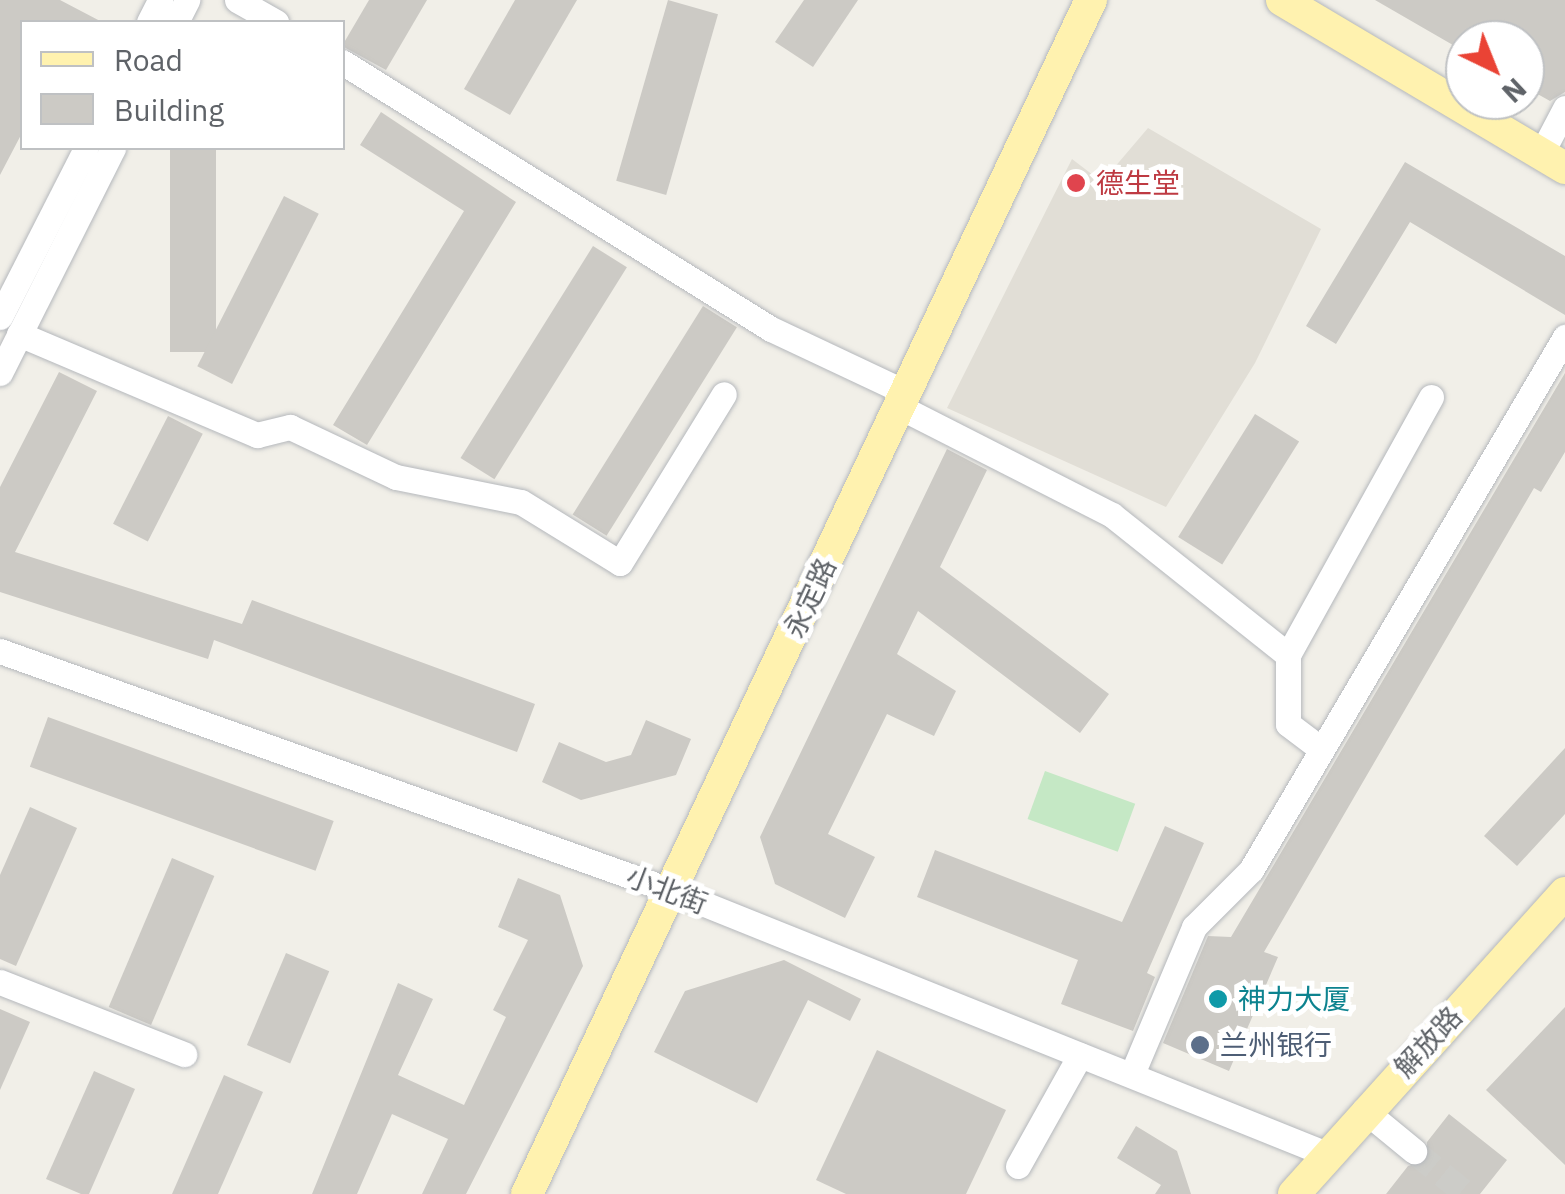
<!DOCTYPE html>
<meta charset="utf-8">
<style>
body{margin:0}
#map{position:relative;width:1565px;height:1194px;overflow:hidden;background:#f1efe8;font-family:"IBM Plex Sans","Noto Sans SC",sans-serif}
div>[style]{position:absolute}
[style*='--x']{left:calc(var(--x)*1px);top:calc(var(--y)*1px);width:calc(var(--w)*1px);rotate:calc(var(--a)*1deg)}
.education>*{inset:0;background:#e1ded6}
.green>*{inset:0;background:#c5e8c5;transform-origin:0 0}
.building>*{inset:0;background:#cccac5;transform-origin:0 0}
.minor-tunnel>*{height:25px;margin-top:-12.5px;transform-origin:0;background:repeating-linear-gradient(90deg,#ccccc8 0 25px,transparent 0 37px)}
.roads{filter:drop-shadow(0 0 2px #b5b8bc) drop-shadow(0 0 2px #b5b8bc)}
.minor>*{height:25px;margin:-12.5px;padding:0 12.5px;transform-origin:12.5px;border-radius:12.5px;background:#fff}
.major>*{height:32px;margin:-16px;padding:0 16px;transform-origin:16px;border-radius:16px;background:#fff2af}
.dots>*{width:28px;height:28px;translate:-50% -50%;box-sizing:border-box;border:5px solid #fff;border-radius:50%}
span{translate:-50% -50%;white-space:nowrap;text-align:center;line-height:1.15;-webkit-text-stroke:10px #fff;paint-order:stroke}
.health-label{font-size:28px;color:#be3a42}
.left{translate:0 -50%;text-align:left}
.street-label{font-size:28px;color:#5f6368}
.culture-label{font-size:28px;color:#0d838f}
.service-label{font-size:28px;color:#4e5e75}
.legend{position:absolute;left:20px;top:20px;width:325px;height:130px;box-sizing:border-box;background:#fff;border:2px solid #bfc1c3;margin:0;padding:12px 18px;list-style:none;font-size:30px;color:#5f6368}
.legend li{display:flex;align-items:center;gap:20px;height:50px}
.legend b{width:50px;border:2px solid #bfc1c3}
.north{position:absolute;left:1445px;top:20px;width:100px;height:100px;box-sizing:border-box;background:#fff;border:2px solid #bfc1c3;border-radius:50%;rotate:137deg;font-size:28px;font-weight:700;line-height:40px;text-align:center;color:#5f6368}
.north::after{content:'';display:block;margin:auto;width:35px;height:45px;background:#ea4335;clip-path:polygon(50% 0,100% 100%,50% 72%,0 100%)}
</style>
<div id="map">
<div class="education">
<div style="clip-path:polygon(1148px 128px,1321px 229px,1255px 363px,1166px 507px,947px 408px,1072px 159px,1102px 182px)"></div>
</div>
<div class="green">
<div style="left:1045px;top:771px;width:96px;height:51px;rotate:20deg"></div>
</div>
<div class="building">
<div style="clip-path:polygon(0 0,60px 0,102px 22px,22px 22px,22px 133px,0 175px)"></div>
<div style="clip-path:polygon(369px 0,427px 0,386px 70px,342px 46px)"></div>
<div style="clip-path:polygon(515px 0,577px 0,510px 115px,464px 89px)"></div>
<div style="left:668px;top:0;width:52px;height:188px;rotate:16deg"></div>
<div style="clip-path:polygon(804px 0,858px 0,813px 67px,775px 42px)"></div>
<div style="clip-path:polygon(1375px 0,1565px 0,1565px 92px,1550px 101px,1525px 87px,1525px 40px,1465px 40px,1465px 52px)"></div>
<div style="clip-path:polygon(381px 112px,516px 202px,367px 445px,333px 425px,464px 211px,360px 145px)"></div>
<div style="left:170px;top:148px;width:46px;height:204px"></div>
<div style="clip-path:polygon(1405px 162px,1565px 256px,1565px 315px,1410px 222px,1336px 344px,1306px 326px)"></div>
<div style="left:284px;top:196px;width:39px;height:191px;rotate:27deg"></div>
<div style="left:593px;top:246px;width:40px;height:250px;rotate:32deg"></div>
<div style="left:703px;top:306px;width:40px;height:246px;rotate:32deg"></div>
<div style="clip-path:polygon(59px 372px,97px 391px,15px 552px,242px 624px,252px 600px,535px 704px,517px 752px,214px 640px,208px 659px,0 592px,0 487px)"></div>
<div style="clip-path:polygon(1565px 373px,1565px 452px,1541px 492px,1534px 488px,1264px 952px,1278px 957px,1229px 1071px,1163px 1043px,1208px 936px,1231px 937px)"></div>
<div style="left:1255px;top:414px;width:52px;height:145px;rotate:32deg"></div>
<div style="left:168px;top:416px;width:39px;height:121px;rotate:27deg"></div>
<div style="clip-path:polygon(947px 449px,987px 470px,940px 567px,1109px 694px,1080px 733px,918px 611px,897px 654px,956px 691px,934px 736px,887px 714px,828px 834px,875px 857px,845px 918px,775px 884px,760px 837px)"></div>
<div style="left:48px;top:717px;width:304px;height:53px;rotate:20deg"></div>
<div style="clip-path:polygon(646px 720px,691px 739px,676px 775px,581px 800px,542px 782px,559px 742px,606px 762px,631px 755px)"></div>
<div style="clip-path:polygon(1565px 748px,1565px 814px,1517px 866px,1484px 836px)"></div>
<div style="clip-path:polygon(30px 807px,77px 828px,16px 966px,0 959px,0 875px)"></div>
<div style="clip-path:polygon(1165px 826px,1204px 843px,1147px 973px,1155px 977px,1133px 1031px,1061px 1004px,1078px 960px,917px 897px,935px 850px,1122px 922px)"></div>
<div style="left:172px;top:858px;width:46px;height:162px;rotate:23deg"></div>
<div style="clip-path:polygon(518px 878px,560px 895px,583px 966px,466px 1194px,422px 1194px,448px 1139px,392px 1114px,357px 1194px,312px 1194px,398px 983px,433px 999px,398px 1075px,464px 1105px,506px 1017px,493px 1010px,528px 940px,498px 927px)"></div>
<div style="left:286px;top:953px;width:47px;height:100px;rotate:23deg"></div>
<div style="clip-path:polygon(784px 960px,861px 999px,850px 1021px,808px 1000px,757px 1103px,654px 1052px,685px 991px)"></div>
<div style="clip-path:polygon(1565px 1007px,1565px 1165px,1486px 1090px)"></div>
<div style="clip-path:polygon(0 1009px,30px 1022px,0 1090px)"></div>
<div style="clip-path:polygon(877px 1050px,1006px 1110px,966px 1194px,846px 1194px,816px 1180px)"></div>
<div style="clip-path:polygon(94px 1071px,135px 1089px,89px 1194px,81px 1194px,46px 1179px)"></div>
<div style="clip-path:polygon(224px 1075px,263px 1092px,218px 1194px,172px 1194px)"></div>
<div style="clip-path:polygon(1449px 1114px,1507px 1160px,1480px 1194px,1386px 1194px,1408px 1166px,1427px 1160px,1427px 1142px)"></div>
<div style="clip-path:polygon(1136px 1126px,1177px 1151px,1191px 1194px,1155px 1194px,1161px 1185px,1117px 1158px)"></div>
</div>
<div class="minor-tunnel">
<div style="--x:1414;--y:1151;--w:68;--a:39.1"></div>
</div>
<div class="roads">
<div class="minor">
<div style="--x:237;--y:0;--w:45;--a:29.4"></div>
<div style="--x:149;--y:22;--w:25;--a:-63"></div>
<div style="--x:176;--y:22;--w:25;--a:-63"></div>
<div style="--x:342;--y:62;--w:505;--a:31.9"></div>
<div style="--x:771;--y:329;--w:150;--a:25.2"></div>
<div style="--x:1541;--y:154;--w:52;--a:-62.4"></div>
<div style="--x:0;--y:317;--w:190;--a:-63"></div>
<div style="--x:19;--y:334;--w:259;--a:23"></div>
<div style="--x:257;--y:435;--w:34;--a:-14"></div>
<div style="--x:290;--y:427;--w:117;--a:25.3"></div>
<div style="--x:396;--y:477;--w:127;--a:11.3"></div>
<div style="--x:521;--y:502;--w:116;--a:31.6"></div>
<div style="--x:620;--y:563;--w:198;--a:-58.4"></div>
<div style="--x:0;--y:373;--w:252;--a:-63.3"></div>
<div style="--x:900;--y:407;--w:238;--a:27"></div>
<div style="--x:1112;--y:515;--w:225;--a:38.5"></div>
<div style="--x:1288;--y:655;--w:69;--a:90"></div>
<div style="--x:1288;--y:724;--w:41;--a:37.1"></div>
<div style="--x:0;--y:651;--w:714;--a:19.65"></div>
<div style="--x:672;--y:891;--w:703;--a:21.89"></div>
<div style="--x:1288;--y:655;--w:295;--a:-61"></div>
<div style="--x:0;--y:982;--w:198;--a:21.4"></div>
<div style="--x:1132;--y:1074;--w:160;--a:-67.1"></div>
<div style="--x:1194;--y:927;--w:81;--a:-45"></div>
<div style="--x:1251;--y:870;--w:619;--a:-59.5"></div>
<div style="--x:1364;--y:1110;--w:65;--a:39.4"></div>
<div style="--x:1018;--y:1166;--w:127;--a:-60.8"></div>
</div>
<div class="major">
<div style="--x:1282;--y:0;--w:329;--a:30.7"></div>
<div style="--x:527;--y:1194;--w:1321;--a:-64.72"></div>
<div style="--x:1294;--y:1194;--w:405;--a:-48"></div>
</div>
</div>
<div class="dots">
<div style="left:1076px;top:183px;background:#e0444e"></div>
<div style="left:1218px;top:999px;background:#0f9aa8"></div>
<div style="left:1200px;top:1045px;background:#5c6f8a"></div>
</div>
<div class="health-label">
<span class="left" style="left:1096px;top:183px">德生堂</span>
</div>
<div class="street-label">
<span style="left:810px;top:598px;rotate:-65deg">永定路</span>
<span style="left:667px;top:890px;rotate:21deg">小北街</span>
<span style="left:1428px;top:1042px;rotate:-47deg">解放路</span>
</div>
<div class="culture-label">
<span class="left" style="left:1238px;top:999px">神力大厦</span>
</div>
<div class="service-label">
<span class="left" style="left:1220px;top:1045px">兰州银行</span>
</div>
<ul class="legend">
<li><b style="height:12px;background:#fff2af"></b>Road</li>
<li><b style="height:28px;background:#cccac5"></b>Building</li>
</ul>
<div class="north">N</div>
</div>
